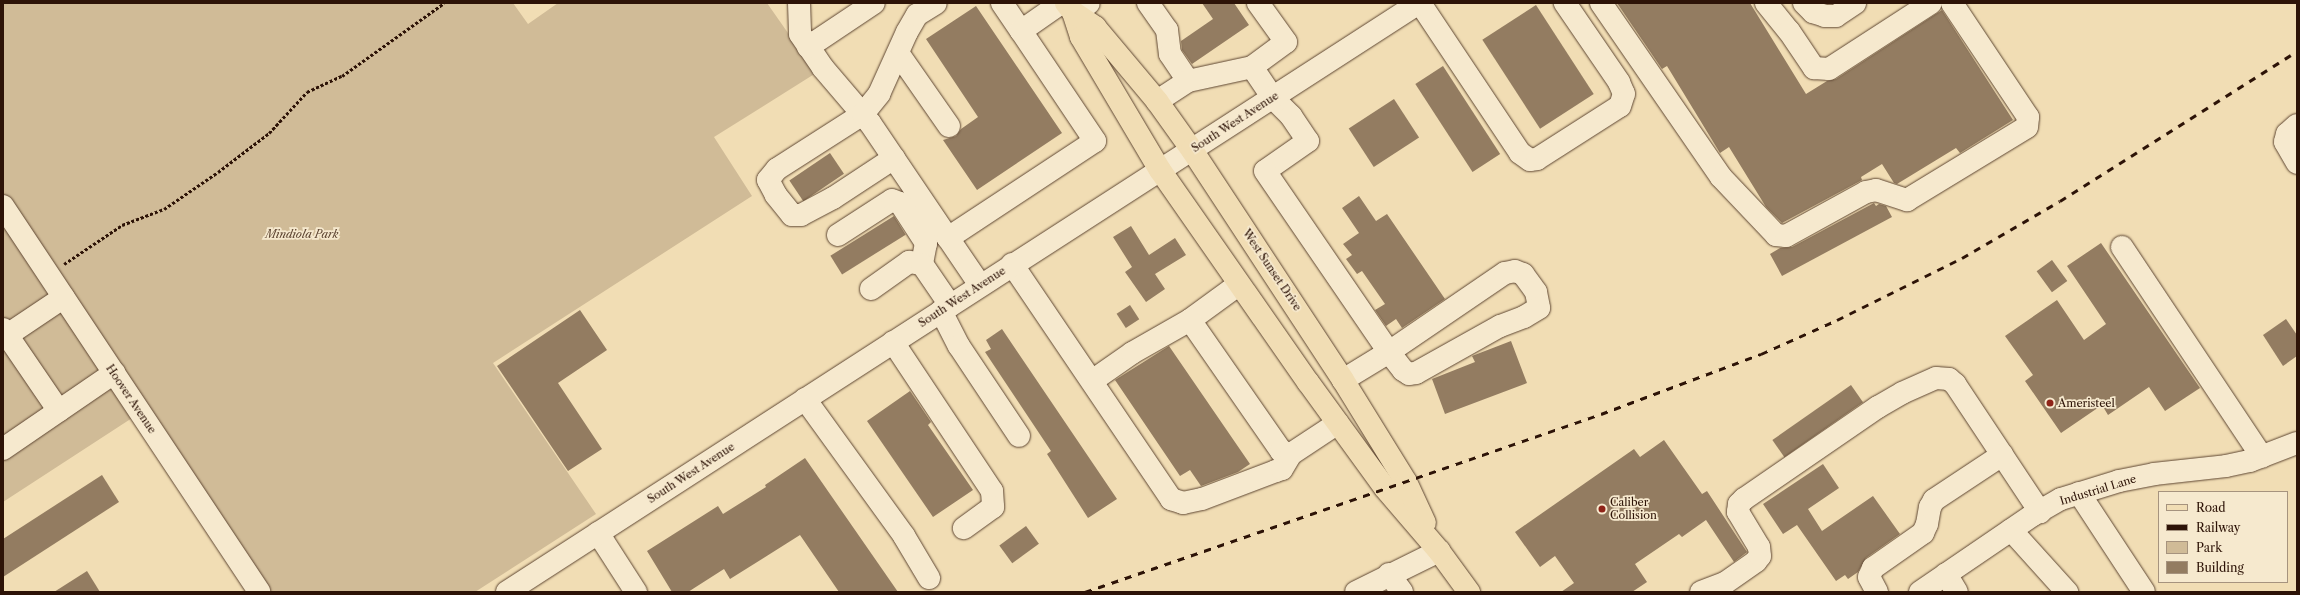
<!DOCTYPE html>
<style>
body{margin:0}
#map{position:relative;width:2300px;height:595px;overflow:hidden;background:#f1ddb4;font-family:"Libre Caslon Text",serif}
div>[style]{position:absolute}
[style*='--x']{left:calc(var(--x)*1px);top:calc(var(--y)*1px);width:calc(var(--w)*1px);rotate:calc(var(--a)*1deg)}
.green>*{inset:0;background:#d0bb97}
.building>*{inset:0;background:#937c61;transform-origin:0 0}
.path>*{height:2.5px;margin-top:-1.25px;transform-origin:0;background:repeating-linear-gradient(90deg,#2d1307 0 3px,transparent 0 5px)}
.roads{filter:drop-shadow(0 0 1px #5e4632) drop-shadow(0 0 1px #5e4632)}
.minor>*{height:22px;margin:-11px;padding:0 11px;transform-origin:11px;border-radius:11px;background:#f6e9ce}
.major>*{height:22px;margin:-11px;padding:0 11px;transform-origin:11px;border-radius:11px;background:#f1ddb4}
.rail>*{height:3px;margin-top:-1.5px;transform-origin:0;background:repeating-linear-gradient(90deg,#2d1307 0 7px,transparent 0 14px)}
.dots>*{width:11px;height:11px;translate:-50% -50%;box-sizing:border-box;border:2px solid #f6e9ce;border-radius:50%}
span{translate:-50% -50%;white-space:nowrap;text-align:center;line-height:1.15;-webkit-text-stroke:3.5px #f6e9ce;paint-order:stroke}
.street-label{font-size:11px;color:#2d1307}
.park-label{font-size:11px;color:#5e4532;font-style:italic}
.poi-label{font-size:11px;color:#2d1307}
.left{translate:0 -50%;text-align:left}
.frame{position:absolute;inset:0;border:4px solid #2d1307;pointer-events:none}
.legend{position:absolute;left:2158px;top:491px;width:130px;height:92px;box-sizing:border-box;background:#f6e9ce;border:1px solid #a6937e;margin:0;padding:5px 7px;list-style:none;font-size:12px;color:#2d1307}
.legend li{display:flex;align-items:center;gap:8px;height:20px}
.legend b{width:20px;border:1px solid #a6937e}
</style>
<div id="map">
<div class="green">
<div style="clip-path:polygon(3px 3px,513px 3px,528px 24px,558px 3px,767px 3px,816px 73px,714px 137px,752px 196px,493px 363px,596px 514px,475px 592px,272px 592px,149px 407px,3px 502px)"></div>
</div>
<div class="building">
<div style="clip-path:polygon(1202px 3px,1234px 3px,1249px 25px,1192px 64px,1182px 50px,1181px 41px,1213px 19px)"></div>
<div style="clip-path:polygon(1617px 3px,1750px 3px,1806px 94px,1827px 81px,1836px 79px,1942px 10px,2013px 120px,1960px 153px,1956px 148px,1897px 184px,1894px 183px,1882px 164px,1861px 177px,1862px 180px,1782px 223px,1766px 207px,1729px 147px,1720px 153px,1667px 66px,1662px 69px)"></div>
<div style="left:1536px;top:5px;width:106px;height:64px;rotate:57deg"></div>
<div style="clip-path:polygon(976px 6px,1062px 133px,977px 190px,943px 140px,956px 136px,961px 129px,978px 117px,926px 39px)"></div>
<div style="left:1443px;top:66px;width:105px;height:33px;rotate:57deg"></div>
<div style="left:1394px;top:99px;width:46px;height:54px;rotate:57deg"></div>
<div style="left:830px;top:153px;width:25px;height:49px;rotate:56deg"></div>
<div style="clip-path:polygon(1359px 196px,1376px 221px,1387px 214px,1445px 299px,1402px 328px,1396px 319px,1386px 326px,1375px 310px,1385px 304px,1362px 271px,1357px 274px,1346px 259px,1352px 255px,1343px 244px,1359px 233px,1342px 208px)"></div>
<div style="clip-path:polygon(1874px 203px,1876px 206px,1879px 204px,1886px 206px,1892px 217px,1782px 276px,1770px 254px,1780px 248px,1792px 247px)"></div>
<div style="left:894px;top:216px;width:22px;height:75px;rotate:58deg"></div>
<div style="clip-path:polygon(1131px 226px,1149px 255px,1175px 238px,1186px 255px,1155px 274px,1165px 289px,1146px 302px,1125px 272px,1132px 267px,1113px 237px)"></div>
<div style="clip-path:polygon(2101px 243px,2200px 388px,2165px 411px,2149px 387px,2108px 415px,2102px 405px,2061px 433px,2025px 381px,2033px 375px,2005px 336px,2057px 300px,2084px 340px,2106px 324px,2067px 266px)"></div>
<div style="left:2052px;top:260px;width:26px;height:19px;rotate:54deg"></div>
<div style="left:1130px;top:305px;width:17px;height:16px;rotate:57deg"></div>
<div style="clip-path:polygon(580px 310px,607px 350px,558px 383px,602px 449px,568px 471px,497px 366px)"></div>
<div style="clip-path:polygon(2286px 319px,2297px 335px,2297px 356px,2283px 366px,2263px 335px)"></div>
<div style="clip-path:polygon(1002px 329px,1117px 499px,1088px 518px,1047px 454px,1051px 451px,985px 352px,991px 349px,986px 340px)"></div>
<div style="clip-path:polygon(1511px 341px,1527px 383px,1445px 414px,1432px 379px,1475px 362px,1472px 356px)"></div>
<div style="clip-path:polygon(1169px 346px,1250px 464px,1238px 472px,1201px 486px,1190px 470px,1180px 476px,1115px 380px)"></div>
<div style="left:1851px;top:385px;width:21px;height:96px;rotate:55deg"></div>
<div style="clip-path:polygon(910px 391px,931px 422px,928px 425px,973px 490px,933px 517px,867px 421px)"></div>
<div style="clip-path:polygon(1664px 440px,1702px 494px,1707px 491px,1747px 552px,1734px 562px,1706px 520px,1682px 537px,1679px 534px,1635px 564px,1647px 582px,1632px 592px,1561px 592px,1574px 583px,1555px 556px,1540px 567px,1515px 532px,1634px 449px,1640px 457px)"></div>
<div style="clip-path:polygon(805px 458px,898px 592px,839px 592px,800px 535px,730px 579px,724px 569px,688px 592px,672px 592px,647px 551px,718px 506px,723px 514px,766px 487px,765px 485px)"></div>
<div style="clip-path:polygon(1823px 464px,1839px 488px,1808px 509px,1822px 531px,1873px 496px,1900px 534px,1866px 558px,1858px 572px,1848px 579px,1845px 575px,1836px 581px,1797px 525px,1783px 534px,1763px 504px)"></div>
<div style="clip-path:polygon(102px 475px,119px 502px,3px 577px,3px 539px)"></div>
<div style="left:1026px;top:526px;width:22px;height:33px;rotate:54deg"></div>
<div style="clip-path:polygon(87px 571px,100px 592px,54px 592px)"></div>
</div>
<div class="path">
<div style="--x:64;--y:264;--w:70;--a:-33.9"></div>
<div style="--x:122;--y:225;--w:45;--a:-20.9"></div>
<div style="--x:164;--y:209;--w:65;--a:-34.4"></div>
<div style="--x:218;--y:172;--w:64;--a:-37.4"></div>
<div style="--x:269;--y:133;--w:56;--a:-47.2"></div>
<div style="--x:307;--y:92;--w:38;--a:-25"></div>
<div style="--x:342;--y:76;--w:125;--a:-35.6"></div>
</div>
<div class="roads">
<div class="minor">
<div style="--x:799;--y:3;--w:31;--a:88"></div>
<div style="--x:800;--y:34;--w:41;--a:55.9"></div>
<div style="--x:823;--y:68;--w:72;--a:49.5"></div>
<div style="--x:870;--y:123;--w:139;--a:55.9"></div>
<div style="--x:1002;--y:3;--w:34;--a:56"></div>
<div style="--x:1148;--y:3;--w:33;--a:55"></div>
<div style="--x:1167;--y:30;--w:24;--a:83"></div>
<div style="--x:1170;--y:54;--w:32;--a:56"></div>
<div style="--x:1188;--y:81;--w:37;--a:147"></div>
<div style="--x:1420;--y:3;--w:180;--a:56.3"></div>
<div style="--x:1520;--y:153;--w:12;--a:35"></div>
<div style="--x:1530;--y:160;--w:7;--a:-8"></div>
<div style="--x:1537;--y:159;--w:98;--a:-32.6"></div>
<div style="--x:1620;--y:106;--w:13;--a:-72"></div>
<div style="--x:1624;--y:94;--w:13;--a:-113"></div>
<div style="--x:1619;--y:82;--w:96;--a:-124.4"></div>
<div style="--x:1601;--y:3;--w:211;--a:55.4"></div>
<div style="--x:1721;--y:177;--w:80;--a:46.5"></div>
<div style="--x:1776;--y:235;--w:10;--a:6"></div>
<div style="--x:1786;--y:236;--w:91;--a:-28.8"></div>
<div style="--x:1866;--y:192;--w:10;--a:-11"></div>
<div style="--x:1876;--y:190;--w:33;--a:18"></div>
<div style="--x:1907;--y:200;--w:140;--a:-31.3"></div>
<div style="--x:2027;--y:127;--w:10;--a:-84"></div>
<div style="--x:2028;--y:117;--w:137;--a:-123.7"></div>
<div style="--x:1766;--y:3;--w:36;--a:51"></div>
<div style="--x:1789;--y:31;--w:45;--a:56"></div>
<div style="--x:1814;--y:68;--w:15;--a:4"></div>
<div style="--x:1829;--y:69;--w:121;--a:-32.9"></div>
<div style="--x:1804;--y:3;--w:13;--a:45"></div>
<div style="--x:1813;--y:12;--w:13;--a:18"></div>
<div style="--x:1825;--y:16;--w:11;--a:0"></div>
<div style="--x:1836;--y:16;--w:23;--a:-34"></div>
<div style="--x:1073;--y:12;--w:18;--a:-29"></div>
<div style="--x:808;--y:47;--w:79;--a:-33.7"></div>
<div style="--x:898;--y:53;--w:89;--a:55.1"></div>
<div style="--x:1252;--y:67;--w:42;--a:-36.3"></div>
<div style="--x:1286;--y:42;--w:48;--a:-125.7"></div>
<div style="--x:1188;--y:81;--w:66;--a:-12.3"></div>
<div style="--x:1252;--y:67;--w:36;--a:56"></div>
<div style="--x:1272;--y:97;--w:27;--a:45"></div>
<div style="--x:1291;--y:116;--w:30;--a:56"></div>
<div style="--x:1308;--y:141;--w:52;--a:145.1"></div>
<div style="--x:1265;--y:171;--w:219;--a:55.6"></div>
<div style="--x:1389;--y:352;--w:54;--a:148.7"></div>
<div style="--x:2297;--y:125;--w:13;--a:138"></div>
<div style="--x:2287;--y:134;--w:8;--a:104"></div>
<div style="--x:2285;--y:142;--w:24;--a:60"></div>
<div style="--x:894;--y:158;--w:73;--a:146.7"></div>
<div style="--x:833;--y:198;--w:36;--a:152"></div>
<div style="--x:801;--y:215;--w:9;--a:180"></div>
<div style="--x:792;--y:215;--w:26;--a:-129"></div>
<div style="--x:776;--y:195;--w:17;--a:-118"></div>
<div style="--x:768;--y:180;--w:14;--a:-51"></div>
<div style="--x:777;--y:169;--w:102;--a:-32.6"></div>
<div style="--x:863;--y:114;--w:26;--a:-51"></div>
<div style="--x:879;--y:94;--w:68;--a:-65.7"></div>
<div style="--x:907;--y:32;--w:20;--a:-60"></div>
<div style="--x:917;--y:15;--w:22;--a:-32"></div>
<div style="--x:3;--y:206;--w:463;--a:56.4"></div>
<div style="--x:838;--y:235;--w:64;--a:-32.9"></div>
<div style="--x:892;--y:200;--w:9;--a:21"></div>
<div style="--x:900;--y:203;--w:48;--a:57"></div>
<div style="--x:926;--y:243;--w:21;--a:101"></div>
<div style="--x:2122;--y:247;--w:252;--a:56.3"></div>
<div style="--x:1012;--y:264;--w:284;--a:55.9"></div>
<div style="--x:1171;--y:499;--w:13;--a:18"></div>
<div style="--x:1183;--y:503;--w:19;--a:-12"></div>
<div style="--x:1202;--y:499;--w:79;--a:-20.7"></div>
<div style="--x:1276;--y:471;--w:6;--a:-18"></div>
<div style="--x:1282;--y:469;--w:17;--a:-59"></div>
<div style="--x:1515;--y:271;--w:9;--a:21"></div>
<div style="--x:1523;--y:274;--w:22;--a:54"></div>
<div style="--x:1536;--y:292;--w:16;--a:79"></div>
<div style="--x:1539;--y:308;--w:17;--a:149"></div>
<div style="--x:1524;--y:317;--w:26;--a:159"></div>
<div style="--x:1500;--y:326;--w:96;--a:150.8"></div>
<div style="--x:1416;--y:373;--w:7;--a:172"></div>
<div style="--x:1409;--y:374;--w:7;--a:-146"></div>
<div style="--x:1403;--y:370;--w:23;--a:-128"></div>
<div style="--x:1389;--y:352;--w:140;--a:-34.3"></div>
<div style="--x:1505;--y:273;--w:10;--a:-11"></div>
<div style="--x:980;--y:285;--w:57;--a:-124.2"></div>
<div style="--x:948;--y:238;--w:176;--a:-33.4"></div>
<div style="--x:1095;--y:141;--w:133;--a:-123.9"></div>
<div style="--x:1021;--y:31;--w:49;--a:-35"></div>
<div style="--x:1238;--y:285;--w:59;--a:143.9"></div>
<div style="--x:1190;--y:320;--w:160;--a:55.2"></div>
<div style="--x:1281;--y:451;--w:10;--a:17"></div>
<div style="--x:1291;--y:454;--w:56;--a:-33.4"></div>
<div style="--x:871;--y:289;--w:47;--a:-35.4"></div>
<div style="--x:909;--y:262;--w:13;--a:9"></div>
<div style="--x:922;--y:264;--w:50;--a:55.7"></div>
<div style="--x:941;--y:311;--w:39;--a:63"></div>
<div style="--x:959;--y:346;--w:108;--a:56.3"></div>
<div style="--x:3;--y:329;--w:99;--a:55.7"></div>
<div style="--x:3;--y:338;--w:73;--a:-33.9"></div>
<div style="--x:893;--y:342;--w:179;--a:56.4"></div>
<div style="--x:992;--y:491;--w:16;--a:86"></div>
<div style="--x:993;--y:507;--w:36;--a:144"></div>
<div style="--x:1092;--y:381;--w:49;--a:-35"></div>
<div style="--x:1132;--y:353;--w:67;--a:-29.6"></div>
<div style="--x:805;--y:399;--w:169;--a:54.1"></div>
<div style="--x:904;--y:536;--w:49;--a:59.2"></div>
<div style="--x:3;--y:449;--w:135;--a:-34.4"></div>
<div style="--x:2079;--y:493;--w:118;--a:56.7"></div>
<div style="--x:2011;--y:530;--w:84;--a:47.9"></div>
<div style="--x:598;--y:533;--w:70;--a:57.2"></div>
<div style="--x:1389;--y:574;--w:22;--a:54"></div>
<div style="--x:1946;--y:574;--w:21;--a:59"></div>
<div style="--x:507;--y:592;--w:1086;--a:-32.86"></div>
<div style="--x:1356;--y:592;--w:93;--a:-26.3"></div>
<div style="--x:1701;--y:592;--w:26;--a:-21"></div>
<div style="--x:1725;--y:583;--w:38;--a:-35"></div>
<div style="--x:1756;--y:561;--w:6;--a:-51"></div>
<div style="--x:1760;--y:556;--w:9;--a:-96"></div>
<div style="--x:1759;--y:547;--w:41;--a:-121"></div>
<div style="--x:1738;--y:512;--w:8;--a:-83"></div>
<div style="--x:1739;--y:504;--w:7;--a:-45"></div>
<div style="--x:1744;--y:499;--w:163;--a:-34.5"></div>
<div style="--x:1878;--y:407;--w:28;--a:-30"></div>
<div style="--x:1902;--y:393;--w:37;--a:-24"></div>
<div style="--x:1936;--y:378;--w:13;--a:4"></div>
<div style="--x:1949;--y:379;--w:8;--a:40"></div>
<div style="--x:1955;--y:384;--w:154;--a:56.4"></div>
<div style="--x:1877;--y:592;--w:17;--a:-118"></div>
<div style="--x:1869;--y:577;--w:10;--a:-66"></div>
<div style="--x:1873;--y:568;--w:61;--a:-35"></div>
<div style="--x:1923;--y:533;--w:10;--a:-66"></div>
<div style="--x:1927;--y:524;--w:17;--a:-80"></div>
<div style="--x:1930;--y:507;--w:8;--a:-60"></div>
<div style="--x:1934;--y:500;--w:82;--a:-33.5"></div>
<div style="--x:1920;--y:592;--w:137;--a:-34.3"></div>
<div style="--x:2033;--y:515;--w:32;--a:-30"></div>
<div style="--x:2061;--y:499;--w:61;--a:-17.2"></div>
<div style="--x:2119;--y:481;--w:36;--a:-11"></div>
<div style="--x:2154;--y:474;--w:72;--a:-6.3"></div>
<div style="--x:2226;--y:466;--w:25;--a:-12"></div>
<div style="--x:2250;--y:461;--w:50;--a:-21"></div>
</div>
<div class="major">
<div style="--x:1066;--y:3;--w:11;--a:52"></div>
<div style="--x:1073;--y:12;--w:26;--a:72"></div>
<div style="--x:1081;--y:37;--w:155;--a:59.3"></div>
<div style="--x:1160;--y:170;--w:259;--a:55.1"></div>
<div style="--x:1308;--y:382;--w:131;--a:54"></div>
<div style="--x:1385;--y:488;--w:83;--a:49.4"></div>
<div style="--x:1439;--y:551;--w:51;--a:53.8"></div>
<div style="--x:1073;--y:12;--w:27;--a:34"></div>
<div style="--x:1095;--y:27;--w:97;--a:50"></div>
<div style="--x:1157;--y:101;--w:60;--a:54.5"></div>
<div style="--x:1192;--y:150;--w:275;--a:56.7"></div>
<div style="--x:1343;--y:380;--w:120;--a:58.3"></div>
<div style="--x:1406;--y:482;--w:45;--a:65.1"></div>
</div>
</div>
<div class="rail">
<div style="--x:1085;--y:592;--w:546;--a:-19.03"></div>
<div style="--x:1601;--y:414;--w:171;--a:-20.6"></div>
<div style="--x:1761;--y:354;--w:83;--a:-24.1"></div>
<div style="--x:1837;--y:320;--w:140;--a:-26.4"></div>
<div style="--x:1962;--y:258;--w:113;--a:-30.2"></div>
<div style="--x:2060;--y:201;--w:280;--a:-32.3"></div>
</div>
<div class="dots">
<div style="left:2050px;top:403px;background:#8f2418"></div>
<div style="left:1602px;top:509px;background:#8f2418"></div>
</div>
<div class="street-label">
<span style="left:1235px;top:122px;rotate:-33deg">South West Avenue</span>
<span style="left:1272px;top:270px;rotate:56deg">West Sunset Drive</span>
<span style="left:962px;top:297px;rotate:-33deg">South West Avenue</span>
<span style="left:131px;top:399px;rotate:56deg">Hoover Avenue</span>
<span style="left:691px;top:473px;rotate:-33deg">South West Avenue</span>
<span style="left:2098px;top:490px;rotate:-17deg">Industrial Lane</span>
</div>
<div class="park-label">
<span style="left:302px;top:234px">Mindiola Park</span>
</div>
<div class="poi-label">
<span class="left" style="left:2058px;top:403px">Ameristeel</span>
<span class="left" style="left:1610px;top:509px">Caliber<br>Collision</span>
</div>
<div class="frame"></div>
<ul class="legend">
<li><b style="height:5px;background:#f1ddb4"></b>Road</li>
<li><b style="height:5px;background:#2d1307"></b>Railway</li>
<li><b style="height:11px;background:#d0bb97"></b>Park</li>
<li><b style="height:11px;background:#937c61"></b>Building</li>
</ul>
</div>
